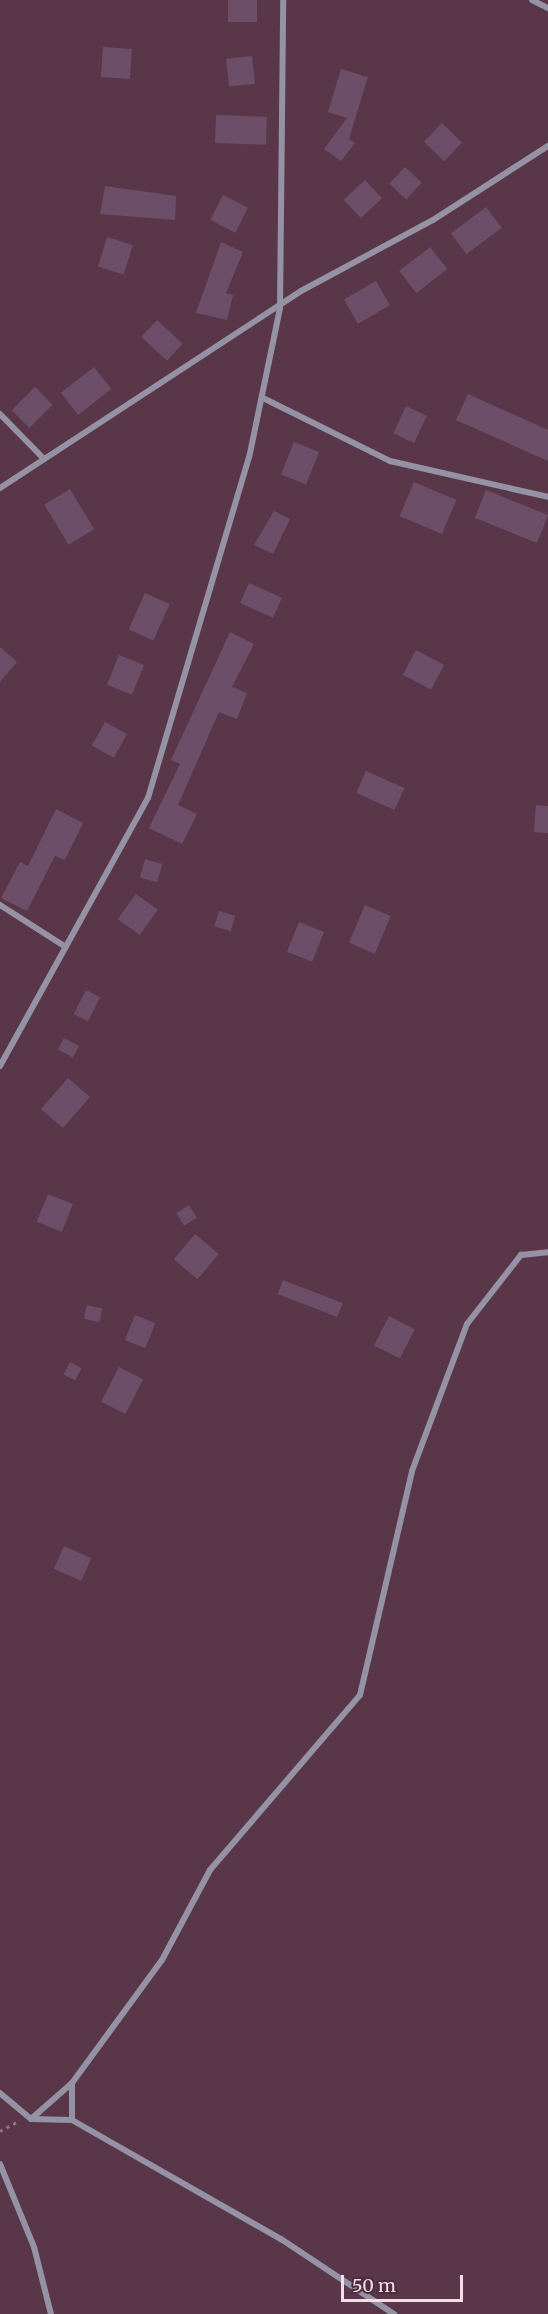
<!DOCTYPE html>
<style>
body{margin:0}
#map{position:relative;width:548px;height:2314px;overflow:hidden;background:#5a3748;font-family:Merriweather,serif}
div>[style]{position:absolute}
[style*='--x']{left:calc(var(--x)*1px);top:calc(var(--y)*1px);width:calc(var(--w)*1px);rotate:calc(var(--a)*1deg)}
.building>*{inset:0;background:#6c4e69;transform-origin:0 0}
.path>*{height:3px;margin-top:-1.5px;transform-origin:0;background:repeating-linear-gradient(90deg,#927381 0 3px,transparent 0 7.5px)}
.street>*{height:6px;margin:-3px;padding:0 3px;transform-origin:3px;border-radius:3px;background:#9492a4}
span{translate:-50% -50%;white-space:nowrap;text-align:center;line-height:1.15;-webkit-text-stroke:4.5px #4f2c3d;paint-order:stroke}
.scale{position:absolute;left:341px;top:2275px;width:122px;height:27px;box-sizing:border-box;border:3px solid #f4dde7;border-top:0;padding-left:8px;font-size:18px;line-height:21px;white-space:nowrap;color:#f4dde7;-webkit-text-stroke:4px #4f2c3d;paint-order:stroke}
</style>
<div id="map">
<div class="building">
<div style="left:228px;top:0;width:29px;height:22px"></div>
<div style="left:103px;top:47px;width:29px;height:30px;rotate:4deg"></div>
<div style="left:252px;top:56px;width:28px;height:26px;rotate:84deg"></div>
<div style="clip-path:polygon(341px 69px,368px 77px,349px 139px,355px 143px,341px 161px,324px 149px,347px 118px,328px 112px)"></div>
<div style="left:216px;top:115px;width:51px;height:28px;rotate:2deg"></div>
<div style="left:442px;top:123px;width:28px;height:26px;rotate:44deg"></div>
<div style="left:405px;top:167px;width:23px;height:23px;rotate:43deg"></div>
<div style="left:365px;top:180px;width:25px;height:29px;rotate:47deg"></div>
<div style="clip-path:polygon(105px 186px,176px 196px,175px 220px,100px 214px)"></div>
<div style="left:223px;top:195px;width:28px;height:28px;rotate:27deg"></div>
<div style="left:486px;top:207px;width:26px;height:44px;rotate:53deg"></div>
<div style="left:107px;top:237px;width:27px;height:31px;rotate:17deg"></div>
<div style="clip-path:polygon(221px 242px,243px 252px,226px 293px,233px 295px,227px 320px,196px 313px)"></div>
<div style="left:430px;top:247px;width:28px;height:39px;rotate:52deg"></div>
<div style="left:376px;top:281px;width:28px;height:37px;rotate:60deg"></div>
<div style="left:157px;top:320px;width:35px;height:23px;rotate:43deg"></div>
<div style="left:94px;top:367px;width:28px;height:42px;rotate:52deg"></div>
<div style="left:35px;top:387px;width:25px;height:33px;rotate:45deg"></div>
<div style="clip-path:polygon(468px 394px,548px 430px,548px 461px,456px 420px)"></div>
<div style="left:406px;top:406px;width:23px;height:30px;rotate:25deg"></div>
<div style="left:294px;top:442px;width:27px;height:35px;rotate:22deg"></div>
<div style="left:414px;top:482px;width:46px;height:37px;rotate:23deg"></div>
<div style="left:70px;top:489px;width:47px;height:30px;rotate:59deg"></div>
<div style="left:486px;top:490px;width:67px;height:30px;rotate:22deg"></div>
<div style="clip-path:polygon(274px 511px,290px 519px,273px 554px,254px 545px)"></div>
<div style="left:249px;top:583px;width:36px;height:22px;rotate:24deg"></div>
<div style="left:145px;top:593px;width:27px;height:40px;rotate:24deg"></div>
<div style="clip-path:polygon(230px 632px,254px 644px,232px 687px,247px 693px,237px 719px,219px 712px,178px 805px,197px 814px,182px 844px,149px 828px,180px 764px,171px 760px)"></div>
<div style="clip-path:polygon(0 647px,17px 662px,0 682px)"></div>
<div style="left:416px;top:650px;width:32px;height:28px;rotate:28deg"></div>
<div style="left:119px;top:655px;width:27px;height:32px;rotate:22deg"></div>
<div style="left:105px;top:722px;width:25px;height:27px;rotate:29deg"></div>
<div style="left:366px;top:771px;width:42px;height:24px;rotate:24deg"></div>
<div style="clip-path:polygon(536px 805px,548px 806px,548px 833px,534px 832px)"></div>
<div style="clip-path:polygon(56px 809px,83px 823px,65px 860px,55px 856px,27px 911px,1px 898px,20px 862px,28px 866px)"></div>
<div style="left:145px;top:859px;width:18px;height:19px;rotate:16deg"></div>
<div style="left:136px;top:894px;width:27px;height:31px;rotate:36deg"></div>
<div style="left:365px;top:905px;width:28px;height:41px;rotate:23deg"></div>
<div style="left:219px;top:911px;width:17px;height:16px;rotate:17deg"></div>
<div style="left:299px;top:922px;width:27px;height:32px;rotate:22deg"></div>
<div style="left:86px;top:990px;width:16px;height:27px;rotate:27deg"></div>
<div style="left:64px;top:1038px;width:17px;height:13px;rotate:28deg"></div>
<div style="left:68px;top:1078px;width:29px;height:41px;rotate:41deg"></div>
<div style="left:48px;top:1194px;width:27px;height:30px;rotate:22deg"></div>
<div style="left:189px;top:1205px;width:15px;height:15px;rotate:58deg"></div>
<div style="left:195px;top:1234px;width:31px;height:33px;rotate:40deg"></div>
<div style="left:283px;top:1280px;width:64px;height:15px;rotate:21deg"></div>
<div style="left:87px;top:1305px;width:16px;height:14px;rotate:14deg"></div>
<div style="left:135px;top:1315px;width:22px;height:27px;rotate:22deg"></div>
<div style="left:389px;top:1316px;width:29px;height:33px;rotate:27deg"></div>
<div style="left:70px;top:1362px;width:13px;height:14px;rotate:27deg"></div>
<div style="left:119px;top:1367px;width:27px;height:39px;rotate:27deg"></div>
<div style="left:64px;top:1546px;width:30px;height:25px;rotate:24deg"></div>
</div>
<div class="path">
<div style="--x:0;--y:2131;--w:19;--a:-28"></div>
</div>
<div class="street">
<div style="--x:532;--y:0;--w:18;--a:27"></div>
<div style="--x:263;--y:398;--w:142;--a:26.4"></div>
<div style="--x:390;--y:461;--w:162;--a:12.8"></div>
<div style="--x:0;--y:414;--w:63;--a:45.6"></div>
<div style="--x:0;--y:488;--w:360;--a:-33.2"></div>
<div style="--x:301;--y:291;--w:150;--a:-28.3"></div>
<div style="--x:433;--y:220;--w:137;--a:-32.8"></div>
<div style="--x:0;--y:905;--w:78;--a:32.5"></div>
<div style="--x:0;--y:1066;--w:306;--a:-61.1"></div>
<div style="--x:148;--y:798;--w:355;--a:-73.5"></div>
<div style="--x:249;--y:458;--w:153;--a:-78.3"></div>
<div style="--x:280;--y:308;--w:308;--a:-89.4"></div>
<div style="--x:0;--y:2093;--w:40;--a:40"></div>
<div style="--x:31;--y:2119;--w:41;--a:1.4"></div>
<div style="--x:72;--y:2120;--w:241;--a:29.7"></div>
<div style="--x:281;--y:2239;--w:136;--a:33.6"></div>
<div style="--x:31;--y:2119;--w:55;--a:-41.3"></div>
<div style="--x:72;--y:2120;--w:37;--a:-90"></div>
<div style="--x:72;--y:2083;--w:152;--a:-53.8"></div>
<div style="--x:162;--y:1960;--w:102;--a:-61.9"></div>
<div style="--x:210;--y:1870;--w:230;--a:-49.4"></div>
<div style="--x:360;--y:1695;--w:230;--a:-76.9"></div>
<div style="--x:412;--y:1471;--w:157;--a:-69.5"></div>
<div style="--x:467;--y:1324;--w:88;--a:-52"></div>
<div style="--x:521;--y:1255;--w:27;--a:-6"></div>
<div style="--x:0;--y:2164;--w:90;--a:67.7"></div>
<div style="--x:34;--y:2247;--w:69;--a:75.8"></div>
</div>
<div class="scale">50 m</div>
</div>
